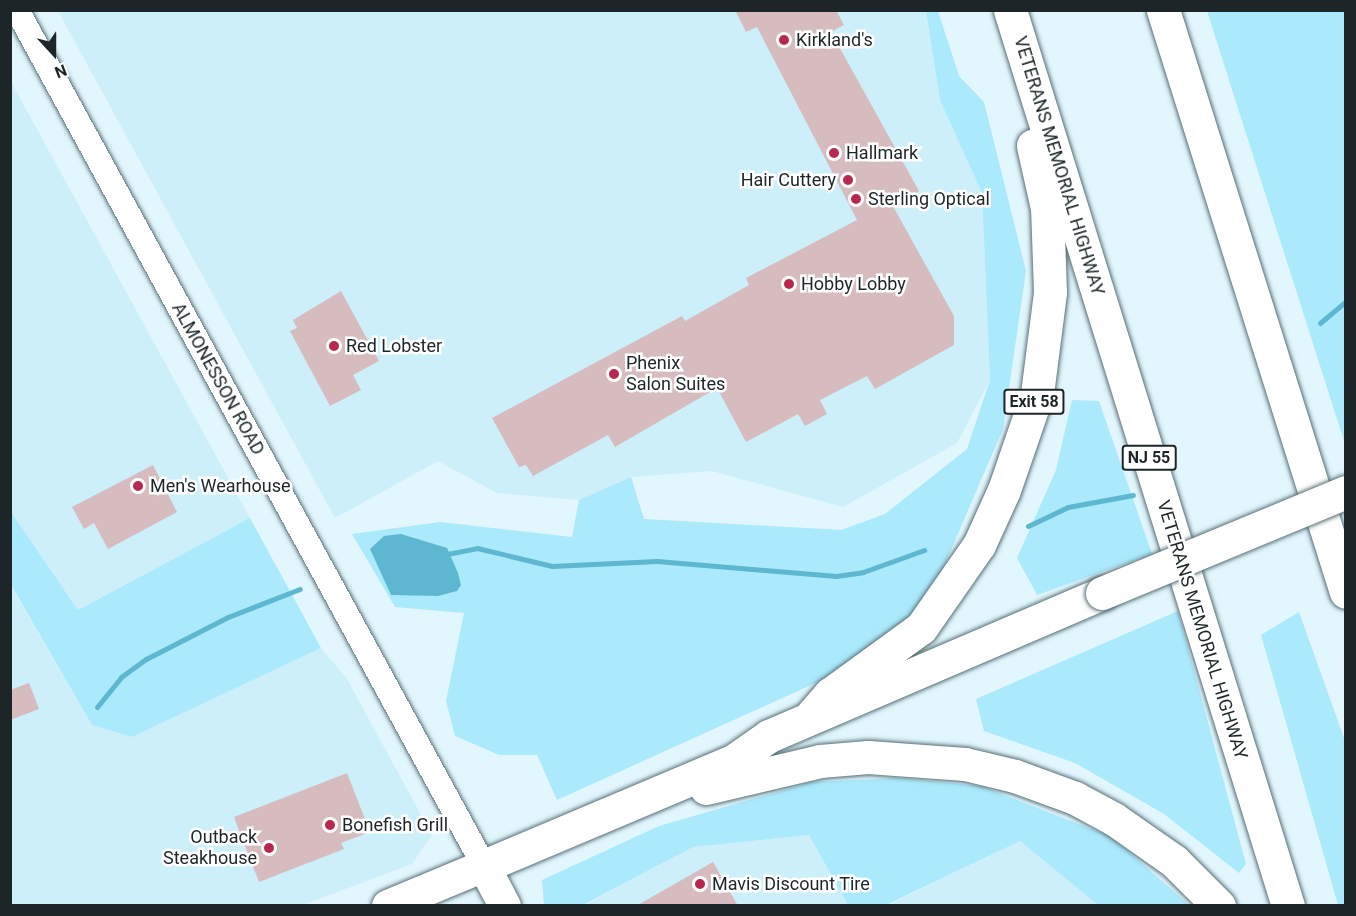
<!DOCTYPE html>
<style>
body{margin:0}
#map{position:relative;width:1356px;height:916px;overflow:hidden;background:#e1f6fd;font-family:Roboto,sans-serif}
div>[style]{position:absolute}
[style*='--x']{left:calc(var(--x)*1px);top:calc(var(--y)*1px);width:calc(var(--w)*1px);rotate:calc(var(--a)*1deg)}
.built>*{inset:0;background:#cceffa}
.green>*{inset:0;background:#abe9fc}
.water>*{inset:0;background:#5eb7d0}
.stream>*{height:5px;margin:-2.5px;padding:0 2.5px;transform-origin:2.5px;border-radius:2.5px;background:#5eb7d0}
.building>*{inset:0;background:#d6bcbe}
.roads{filter:drop-shadow(0 0 2px #576f76) drop-shadow(0 0 2px #576f76)}
.minor>*{height:24px;margin:-12px;padding:0 12px;transform-origin:12px;border-radius:12px;background:#fff}
.major>*{height:32px;margin:-16px;padding:0 16px;transform-origin:16px;border-radius:16px;background:#fff}
.highway>*{height:33px;margin:-16.5px;padding:0 16.5px;transform-origin:16.5px;border-radius:16.5px;background:#fff}
.bridges{filter:drop-shadow(0 0 2px #576f76) drop-shadow(0 0 2px #576f76)}
.highway-bridge>*{height:33px;margin:-16.5px;padding:0 16.5px;transform-origin:16.5px;border-radius:16.5px;background:#fff}
.dots>*{width:16px;height:16px;translate:-50% -50%;box-sizing:border-box;border:3px solid #fff;border-radius:50%}
span{translate:-50% -50%;white-space:nowrap;text-align:center;line-height:1.15;-webkit-text-stroke:5px #fff;paint-order:stroke}
.shield-label span{padding:2px 4px;background:#fff;border:2px solid;border-radius:4px;-webkit-text-stroke-width:0}
.shield-label{font-size:16px;color:#1c2629;font-weight:700}
.poi-label{font-size:18px;color:#1c2629}
.left{translate:0 -50%;text-align:left}
.right{translate:-100% -50%;text-align:right}
.street-label{font-size:18px;color:#1c2629}
.frame{position:absolute;inset:0;border:12px solid #1c2629;pointer-events:none}
.north{position:absolute;left:24px;top:24px;width:60px;height:60px;-webkit-text-stroke:4px #fff;paint-order:stroke;rotate:159deg;font-size:16px;font-weight:700;line-height:24px;text-align:center;color:#1c2629}
.north::after{content:'';display:block;margin:auto;width:21px;height:27px;background:#1c2629;clip-path:polygon(50% 0,100% 100%,50% 72%,0 100%)}
</style>
<div id="map">
<div class="built">
<div style="clip-path:polygon(58px 11px,926px 11px,940px 100px,982px 193px,990px 380px,957px 443px,843px 507px,712px 471px,631px 477px,579px 500px,497px 493px,438px 461px,335px 518px)"></div>
<div style="clip-path:polygon(10px 80px,250px 518px,78px 610px,11px 512px)"></div>
<div style="clip-path:polygon(10px 585px,92px 725px,132px 737px,321px 648px,347px 679px,432px 835px,412px 864px,303px 905px,11px 905px)"></div>
<div style="clip-path:polygon(809px 835px,848px 905px,583px 906px,693px 847px)"></div>
<div style="clip-path:polygon(1020px 841px,1098px 905px,886px 906px)"></div>
</div>
<div class="green">
<div style="clip-path:polygon(926px 11px,938px 11px,959px 76px,984px 102px,1026px 271px,1003px 429px,933px 592px,862px 662px,557px 800px,537px 755px,499px 755px,455px 736px,446px 701px,464px 613px,395px 607px,352px 534px,440px 522px,572px 537px,579px 500px,631px 477px,644px 519px,841px 530px,885px 514px,967px 449px,990px 380px,982px 193px,940px 100px)"></div>
<div style="clip-path:polygon(1207px 11px,1345px 11px,1345px 444px)"></div>
<div style="clip-path:polygon(1072px 400px,1099px 401px,1152px 554px,1037px 595px,1017px 558px,1056px 470px)"></div>
<div style="clip-path:polygon(11px 512px,78px 610px,250px 518px,321px 648px,132px 737px,92px 725px,11px 585px)"></div>
<div style="clip-path:polygon(1178px 611px,1246px 864px,1239px 873px,1164px 814px,1075px 763px,984px 731px,976px 699px)"></div>
<div style="clip-path:polygon(1299px 612px,1345px 741px,1345px 905px,1338px 905px,1261px 635px)"></div>
<div style="clip-path:polygon(898px 778px,981px 786px,1112px 837px,1189px 905px,1098px 905px,1020px 841px,886px 905px,848px 905px,809px 835px,693px 847px,583px 905px,544px 905px,542px 880px,659px 826px,812px 782px)"></div>
</div>
<div class="water">
<div style="clip-path:polygon(401px 534px,447px 548px,458px 573px,461px 585px,457px 591px,438px 596px,391px 595px,370px 549px,384px 536px)"></div>
</div>
<div class="stream">
<div style="--x:1320;--y:323;--w:34;--a:-40"></div>
<div style="--x:1028;--y:526;--w:44;--a:-25.4"></div>
<div style="--x:1068;--y:507;--w:66;--a:-10.5"></div>
<div style="--x:442;--y:555;--w:36;--a:-11"></div>
<div style="--x:477;--y:548;--w:77;--a:13.5"></div>
<div style="--x:552;--y:566;--w:105;--a:-2.7"></div>
<div style="--x:657;--y:561;--w:180;--a:4.8"></div>
<div style="--x:836;--y:576;--w:27;--a:-8"></div>
<div style="--x:863;--y:572;--w:65;--a:-19.8"></div>
<div style="--x:97;--y:707;--w:38;--a:-51"></div>
<div style="--x:121;--y:677;--w:31;--a:-36"></div>
<div style="--x:146;--y:659;--w:92;--a:-27.1"></div>
<div style="--x:228;--y:617;--w:77;--a:-21.3"></div>
</div>
<div class="building">
<div style="clip-path:polygon(735px 10px,836px 10px,844px 25px,831px 32px,919px 191px,894px 208px,954px 316px,954px 345px,875px 389px,867px 376px,820px 400px,827px 414px,805px 426px,798px 414px,746px 442px,717px 388px,615px 447px,608px 435px,533px 476px,526px 465px,519px 467px,492px 418px,682px 316px,685px 321px,749px 285px,746px 278px,857px 220px,757px 27px,746px 32px)"></div>
<div style="clip-path:polygon(341px 291px,379px 361px,353px 375px,361px 390px,330px 406px,290px 331px,297px 328px,293px 320px)"></div>
<div style="clip-path:polygon(153px 465px,177px 512px,108px 549px,94px 523px,84px 529px,72px 507px)"></div>
<div style="clip-path:polygon(29px 683px,39px 709px,10px 720px,10px 690px)"></div>
<div style="clip-path:polygon(347px 773px,370px 832px,341px 843px,344px 849px,259px 882px,234px 817px)"></div>
<div style="clip-path:polygon(713px 862px,738px 906px,636px 906px)"></div>
</div>
<div class="roads">
<div class="minor">
<div style="--x:17;--y:10;--w:975;--a:61.38"></div>
</div>
<div class="major">
<div style="--x:388;--y:906;--w:104;--a:-22.6"></div>
<div style="--x:484;--y:866;--w:45;--a:62.3"></div>
</div>
<div class="highway">
<div style="--x:1010;--y:10;--w:938;--a:72.76"></div>
<div style="--x:1163;--y:10;--w:610;--a:72.55"></div>
<div style="--x:809;--y:718;--w:32;--a:-49"></div>
<div style="--x:830;--y:694;--w:112;--a:-36"></div>
<div style="--x:921;--y:628;--w:101;--a:-55.1"></div>
<div style="--x:979;--y:545;--w:60;--a:-65.6"></div>
<div style="--x:1004;--y:490;--w:102;--a:-71"></div>
<div style="--x:1037;--y:394;--w:103;--a:-82.7"></div>
<div style="--x:1050;--y:292;--w:84;--a:-92"></div>
<div style="--x:1047;--y:208;--w:64;--a:-102.7"></div>
<div style="--x:706;--y:788;--w:117;--a:-13.3"></div>
<div style="--x:820;--y:761;--w:48;--a:-4.8"></div>
<div style="--x:868;--y:757;--w:97;--a:4.1"></div>
<div style="--x:965;--y:764;--w:51;--a:13.5"></div>
<div style="--x:1015;--y:776;--w:64;--a:20.1"></div>
<div style="--x:1075;--y:798;--w:44;--a:28.3"></div>
<div style="--x:1114;--y:819;--w:73;--a:35"></div>
<div style="--x:1174;--y:861;--w:64;--a:45"></div>
<div style="--x:484;--y:866;--w:270;--a:-22.9"></div>
<div style="--x:733;--y:761;--w:44;--a:-34.8"></div>
<div style="--x:769;--y:736;--w:362;--a:-23.2"></div>
</div>
</div>
<div class="bridges">
<div class="highway-bridge">
<div style="--x:1102;--y:593;--w:264;--a:-22.5"></div>
</div>
</div>
<div class="dots">
<div style="left:784px;top:40px;background:#b8284e"></div>
<div style="left:834px;top:153px;background:#b8284e"></div>
<div style="left:848px;top:180px;background:#b8284e"></div>
<div style="left:856px;top:199px;background:#b8284e"></div>
<div style="left:789px;top:284px;background:#b8284e"></div>
<div style="left:334px;top:346px;background:#b8284e"></div>
<div style="left:614px;top:374px;background:#b8284e"></div>
<div style="left:138px;top:486px;background:#b8284e"></div>
<div style="left:330px;top:825px;background:#b8284e"></div>
<div style="left:269px;top:848px;background:#b8284e"></div>
<div style="left:700px;top:884px;background:#b8284e"></div>
</div>
<div class="shield-label">
<span style="left:1034px;top:402px">Exit 58</span>
<span style="left:1149px;top:458px">NJ 55</span>
</div>
<div class="poi-label">
<span class="left" style="left:796px;top:40px">Kirkland's</span>
<span class="left" style="left:846px;top:153px">Hallmark</span>
<span class="right" style="left:836px;top:180px">Hair Cuttery</span>
<span class="left" style="left:868px;top:199px">Sterling Optical</span>
<span class="left" style="left:801px;top:284px">Hobby Lobby</span>
<span class="left" style="left:346px;top:346px">Red Lobster</span>
<span class="left" style="left:626px;top:374px">Phenix<br>Salon Suites</span>
<span class="left" style="left:150px;top:486px">Men's Wearhouse</span>
<span class="left" style="left:342px;top:825px">Bonefish Grill</span>
<span class="right" style="left:257px;top:848px">Outback<br>Steakhouse</span>
<span class="left" style="left:712px;top:884px">Mavis Discount Tire</span>
</div>
<div class="street-label">
<span style="left:1059px;top:166px;rotate:73deg">VETERANS MEMORIAL HIGHWAY</span>
<span style="left:218px;top:379px;rotate:61deg">ALMONESSON ROAD</span>
<span style="left:1202px;top:630px;rotate:73deg">VETERANS MEMORIAL HIGHWAY</span>
</div>
<div class="frame"></div>
<div class="north">N</div>
</div>
